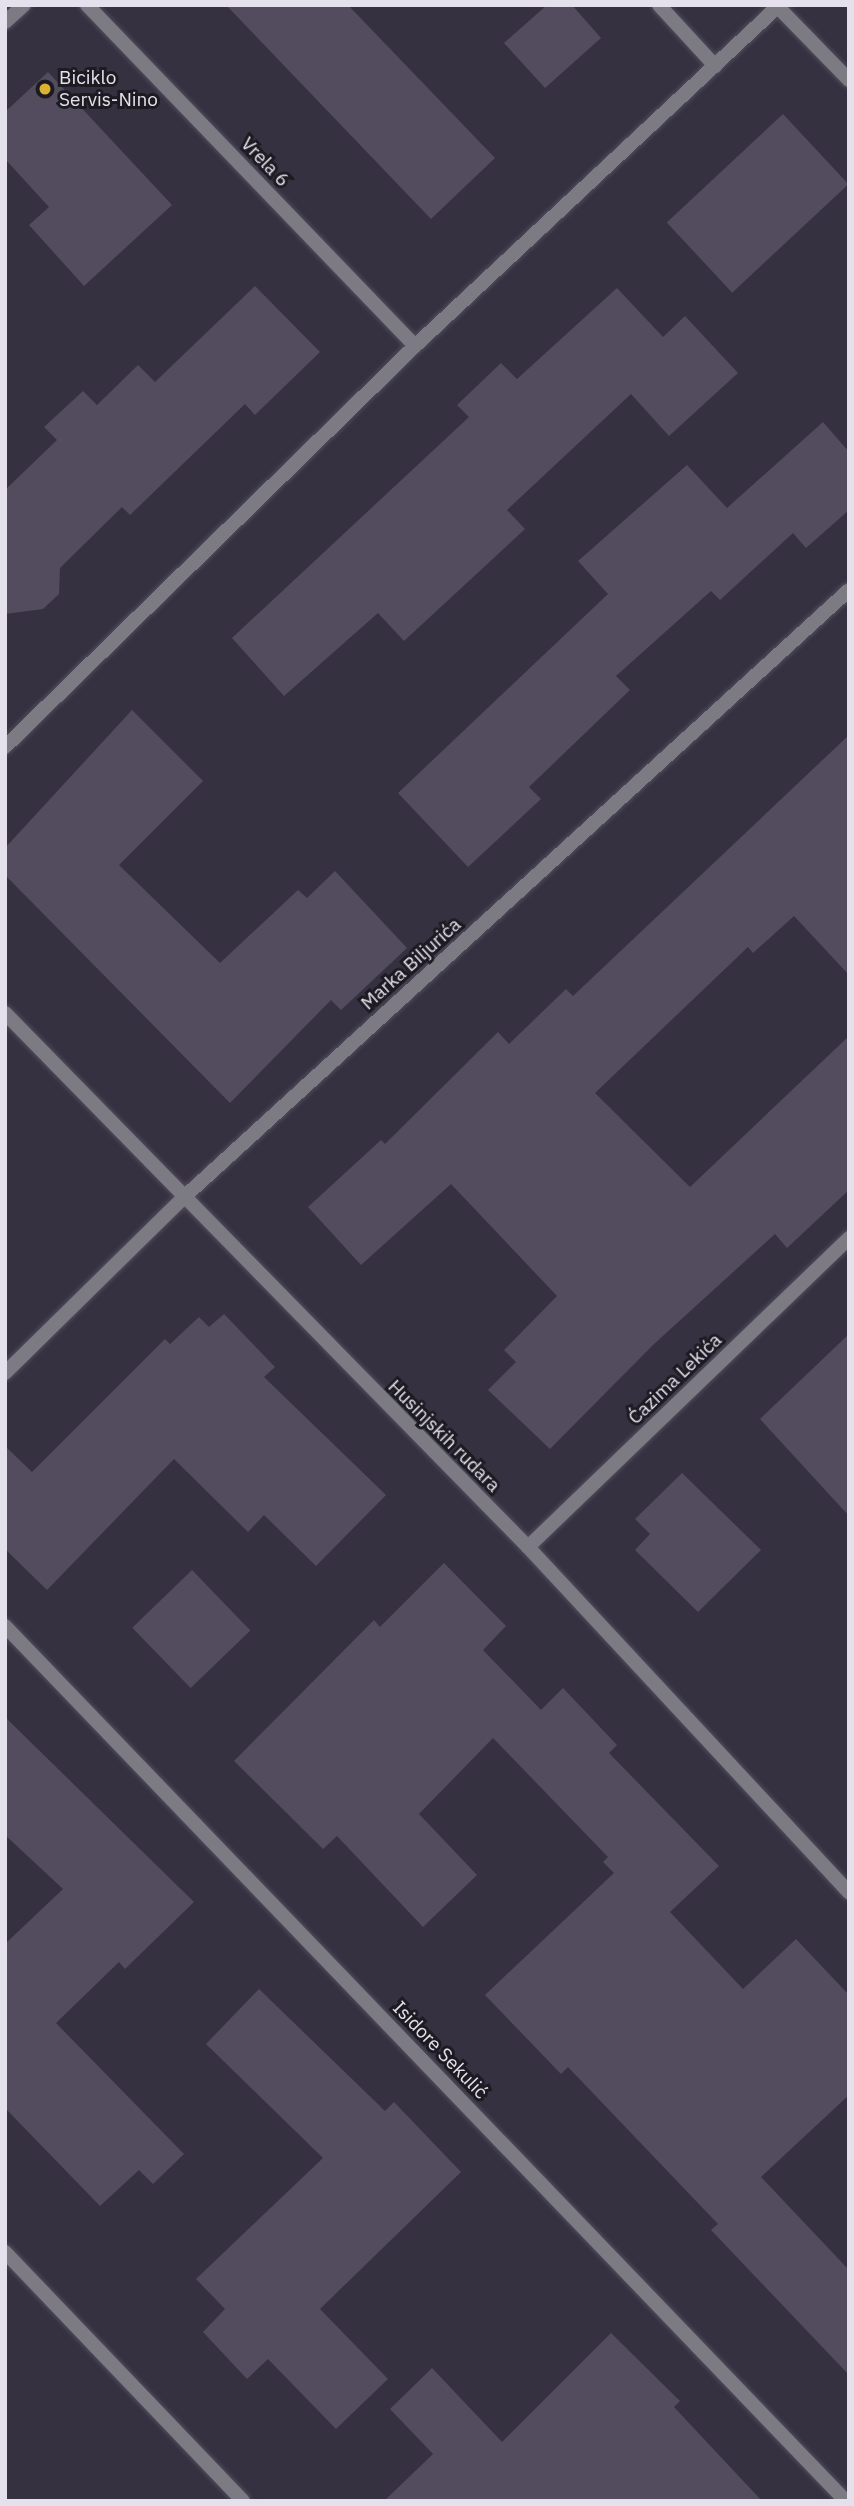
<!DOCTYPE html>
<meta charset="utf-8">
<style>
body{margin:0}
#map{position:relative;width:854px;height:2506px;overflow:hidden;background:#363141;font-family:"IBM Plex Sans",sans-serif}
div>[style]{position:absolute}
[style*='--x']{left:calc(var(--x)*1px);top:calc(var(--y)*1px);width:calc(var(--w)*1px);rotate:calc(var(--a)*1deg)}
.building>*{inset:0;background:#524c5e;transform-origin:0 0}
.roads{filter:drop-shadow(0 0 2px #524d5c) drop-shadow(0 0 2px #524d5c)}
.minor>*{height:14px;margin:-7px;padding:0 7px;transform-origin:7px;border-radius:7px;background:#7c7a82}
.dots>*{width:19px;height:19px;translate:-50% -50%;box-sizing:border-box;border:4px solid #1d1b22;border-radius:50%}
span{translate:-50% -50%;white-space:nowrap;text-align:center;line-height:1.15;-webkit-text-stroke:6px #1d1b22;paint-order:stroke}
.poi-label{font-size:19px;color:#e5e1ec}
.left{translate:0 -50%;text-align:left}
.street-label{font-size:19px;color:#e5e1ec}
.frame{position:absolute;inset:0;border:7px solid #e5e1ec;pointer-events:none}
</style>
<div id="map">
<div class="building">
<div style="clip-path:polygon(226px 5px,348px 5px,495px 158px,431px 219px)"></div>
<div style="clip-path:polygon(547px 5px,572px 5px,601px 38px,545px 88px,504px 43px)"></div>
<div style="clip-path:polygon(48px 72px,172px 205px,84px 286px,29px 225px,49px 207px,5px 159px,5px 112px)"></div>
<div style="left:783px;top:114px;width:96px;height:159px;rotate:47deg"></div>
<div style="clip-path:polygon(255px 286px,320px 352px,255px 415px,245px 404px,130px 515px,122px 507px,60px 568px,59px 594px,43px 609px,5px 614px,5px 490px,57px 440px,44px 427px,83px 391px,97px 405px,138px 365px,155px 382px)"></div>
<div style="clip-path:polygon(617px 288px,663px 337px,685px 316px,738px 373px,669px 436px,631px 394px,507px 510px,525px 529px,404px 641px,378px 613px,284px 696px,232px 638px,469px 417px,457px 405px,501px 363px,517px 379px)"></div>
<div style="clip-path:polygon(823px 422px,849px 452px,849px 510px,806px 548px,793px 533px,720px 600px,711px 591px,616px 676px,630px 690px,529px 787px,541px 799px,468px 867px,398px 793px,608px 594px,578px 561px,687px 465px,727px 508px)"></div>
<div style="clip-path:polygon(132px 710px,203px 781px,119px 865px,220px 963px,298px 890px,307px 898px,335px 871px,407px 948px,341px 1010px,331px 1000px,230px 1103px,5px 875px,5px 848px)"></div>
<div style="clip-path:polygon(849px 735px,849px 975px,794px 916px,753px 953px,748px 947px,595px 1093px,690px 1187px,849px 1036px,849px 1190px,787px 1248px,775px 1234px,653px 1345px,550px 1449px,488px 1390px,516px 1362px,504px 1350px,557px 1296px,451px 1184px,361px 1265px,308px 1207px,381px 1140px,385px 1144px,498px 1032px,509px 1044px,566px 989px,573px 996px)"></div>
<div style="clip-path:polygon(224px 1314px,275px 1367px,264px 1377px,386px 1495px,316px 1566px,264px 1515px,248px 1532px,174px 1459px,47px 1590px,5px 1549px,5px 1446px,32px 1472px,165px 1339px,170px 1344px,199px 1317px,209px 1327px)"></div>
<div style="clip-path:polygon(849px 1334px,849px 1516px,760px 1419px)"></div>
<div style="clip-path:polygon(682px 1473px,761px 1550px,698px 1612px,635px 1550px,650px 1534px,635px 1519px)"></div>
<div style="clip-path:polygon(444px 1563px,506px 1626px,483px 1650px,541px 1710px,563px 1688px,617px 1745px,609px 1753px,719px 1866px,670px 1912px,743px 1989px,796px 1939px,849px 1995px,849px 2095px,761px 2177px,849px 2270px,849px 2375px,711px 2230px,718px 2224px,568px 2067px,561px 2074px,485px 1995px,614px 1873px,603px 1862px,608px 1857px,493px 1738px,419px 1814px,477px 1875px,423px 1927px,337px 1836px,323px 1849px,234px 1761px,374px 1620px,380px 1627px)"></div>
<div style="left:192px;top:1570px;width:84px;height:83px;rotate:46deg"></div>
<div style="clip-path:polygon(5px 1717px,194px 1902px,125px 1969px,119px 1962px,56px 2023px,184px 2154px,153px 2184px,139px 2170px,100px 2206px,5px 2108px,5px 1944px,63px 1889px,5px 1835px)"></div>
<div style="clip-path:polygon(259px 1989px,385px 2111px,394px 2102px,461px 2172px,320px 2309px,388px 2379px,336px 2429px,268px 2359px,247px 2379px,203px 2332px,225px 2309px,196px 2279px,323px 2158px,206px 2044px)"></div>
<div style="clip-path:polygon(611px 2333px,680px 2401px,674px 2407px,762px 2501px,384px 2501px,433px 2454px,390px 2409px,432px 2368px,502px 2442px)"></div>
</div>
<div class="roads">
<div class="minor">
<div style="--x:87;--y:5;--w:473;--a:46.1"></div>
<div style="--x:659;--y:5;--w:83;--a:47.4"></div>
<div style="--x:778;--y:7;--w:102;--a:45.8"></div>
<div style="--x:5;--y:22;--w:25;--a:-42"></div>
<div style="--x:5;--y:747;--w:573;--a:-44.36"></div>
<div style="--x:415;--y:346;--w:499;--a:-43.1"></div>
<div style="--x:5;--y:1013;--w:747;--a:45.6"></div>
<div style="--x:528;--y:1547;--w:472;--a:47.1"></div>
<div style="--x:5;--y:1373;--w:248;--a:-44.5"></div>
<div style="--x:182;--y:1199;--w:903;--a:-42.4"></div>
<div style="--x:528;--y:1547;--w:446;--a:-43.9"></div>
<div style="--x:5;--y:1626;--w:1214;--a:46.14"></div>
<div style="--x:5;--y:2252;--w:344;--a:46.3"></div>
</div>
</div>
<div class="dots">
<div style="left:45px;top:89px;background:#dcb233"></div>
</div>
<div class="poi-label">
<span class="left" style="left:59px;top:89px">Biciklo<br>Servis-Nino</span>
</div>
<div class="street-label">
<span style="left:265px;top:162px;rotate:46deg">Vrela 6</span>
<span style="left:411px;top:964px;rotate:-42deg">Marka Biljurića</span>
<span style="left:675px;top:1379px;rotate:-44deg">Ćazima Lekića</span>
<span style="left:444px;top:1436px;rotate:45deg">Husinjskih rudara</span>
<span style="left:440px;top:2050px;rotate:46deg">Isidore Sekulić</span>
</div>
<div class="frame"></div>
</div>
